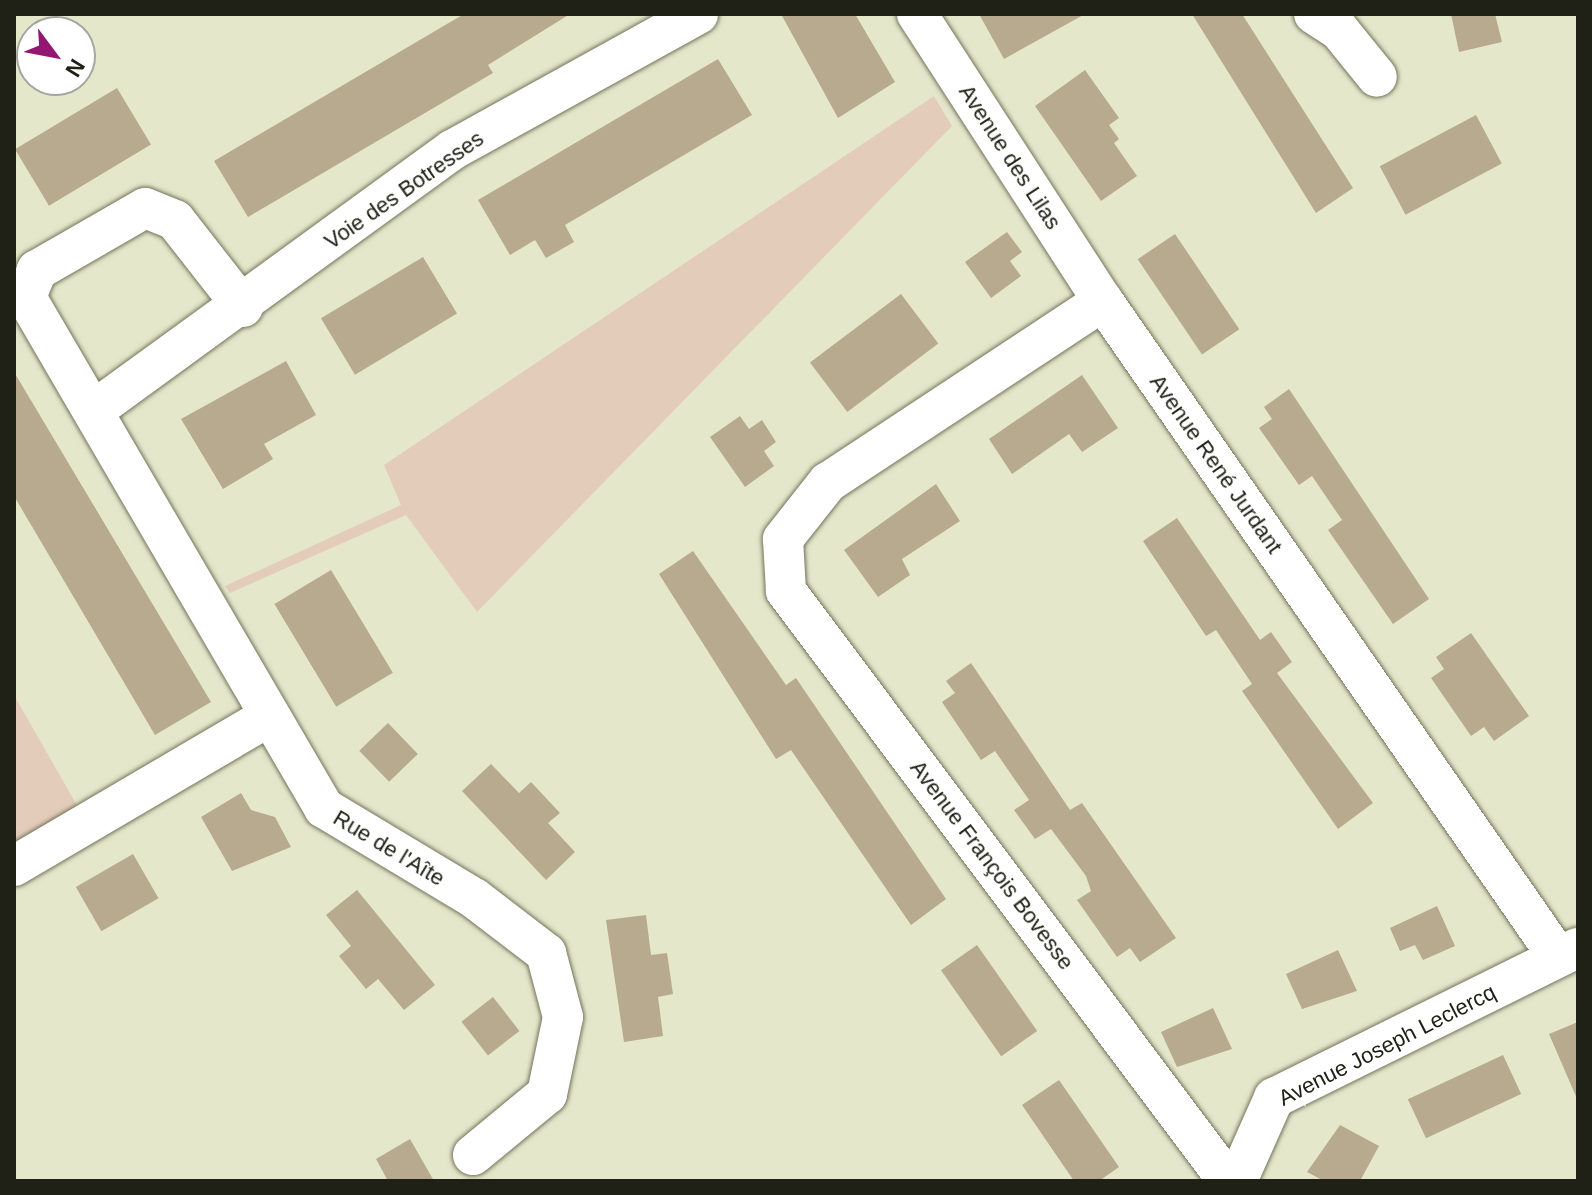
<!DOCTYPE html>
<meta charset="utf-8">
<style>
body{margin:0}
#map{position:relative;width:1592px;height:1195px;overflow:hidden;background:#e5e7cb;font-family:Arial,sans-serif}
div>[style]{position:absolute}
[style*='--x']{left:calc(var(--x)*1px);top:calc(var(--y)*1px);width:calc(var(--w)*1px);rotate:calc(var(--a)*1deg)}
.green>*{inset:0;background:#e4ccbb}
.building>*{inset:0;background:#b7aa8e;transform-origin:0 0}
.roads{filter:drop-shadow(0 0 2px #73755c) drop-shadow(0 0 2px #73755c)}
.minor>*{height:40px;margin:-20px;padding:0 20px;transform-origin:20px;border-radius:20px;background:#fff}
span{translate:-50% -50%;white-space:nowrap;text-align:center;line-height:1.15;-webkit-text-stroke:7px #fff;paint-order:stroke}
.street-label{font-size:22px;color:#202116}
.frame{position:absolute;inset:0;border:16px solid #202116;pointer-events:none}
.north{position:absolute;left:16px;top:16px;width:80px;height:80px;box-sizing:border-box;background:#fff;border:2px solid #a6a6a2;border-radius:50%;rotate:122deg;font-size:22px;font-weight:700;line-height:32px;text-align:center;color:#202116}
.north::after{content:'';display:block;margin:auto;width:28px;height:36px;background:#931772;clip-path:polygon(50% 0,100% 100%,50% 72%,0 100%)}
</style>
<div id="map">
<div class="green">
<div style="clip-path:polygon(934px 96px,952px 126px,477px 612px,406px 515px,230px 593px,225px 586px,401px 505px,384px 465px)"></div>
<div style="clip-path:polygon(14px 695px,83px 816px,14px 858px)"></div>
</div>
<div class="building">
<div style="clip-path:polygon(464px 14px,570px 14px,488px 65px,493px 73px,248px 217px,214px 161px)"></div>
<div style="clip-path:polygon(781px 14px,855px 14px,895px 82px,838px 118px)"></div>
<div style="clip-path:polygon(979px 14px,1085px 14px,1004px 59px)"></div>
<div style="clip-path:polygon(1192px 14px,1242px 14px,1353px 188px,1316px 213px)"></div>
<div style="clip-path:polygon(1451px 14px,1495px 14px,1502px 42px,1459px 52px)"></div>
<div style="clip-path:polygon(718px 59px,752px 115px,565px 225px,574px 242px,546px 258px,535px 240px,510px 255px,478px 200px)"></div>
<div style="clip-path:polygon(1085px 70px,1119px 118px,1109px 125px,1119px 139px,1114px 143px,1137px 176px,1101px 201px,1035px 106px)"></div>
<div style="left:117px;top:88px;width:66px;height:119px;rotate:59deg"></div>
<div style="left:1476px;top:115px;width:55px;height:109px;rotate:62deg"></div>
<div style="clip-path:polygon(1007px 232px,1022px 252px,1010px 261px,1021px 276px,991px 298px,965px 262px)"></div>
<div style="left:1175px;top:234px;width:115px;height:45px;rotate:56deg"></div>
<div style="left:423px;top:257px;width:66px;height:119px;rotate:59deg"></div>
<div style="left:901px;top:294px;width:62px;height:114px;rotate:53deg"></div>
<div style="clip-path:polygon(286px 361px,316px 415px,264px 444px,273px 459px,223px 489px,181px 419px)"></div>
<div style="clip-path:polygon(14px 372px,211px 702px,155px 735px,14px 496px)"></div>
<div style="clip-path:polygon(1082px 375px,1118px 428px,1082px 452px,1069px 434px,1012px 474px,989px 439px)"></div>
<div style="clip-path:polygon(1289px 389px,1429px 599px,1393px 624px,1328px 530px,1342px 520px,1312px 476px,1299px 485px,1259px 428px,1272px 419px,1264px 407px)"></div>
<div style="clip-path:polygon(740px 416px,749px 429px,762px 420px,776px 442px,764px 451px,774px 466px,745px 487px,710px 437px)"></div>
<div style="clip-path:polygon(936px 484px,960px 521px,902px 559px,910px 575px,878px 597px,844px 550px)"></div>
<div style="clip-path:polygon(1177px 518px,1260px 640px,1271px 632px,1292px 662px,1277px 673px,1373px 803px,1338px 829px,1242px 691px,1252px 684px,1216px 630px,1206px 636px,1143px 541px)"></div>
<div style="clip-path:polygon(693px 551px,786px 685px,796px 678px,946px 899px,911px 925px,791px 750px,776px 759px,659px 574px)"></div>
<div style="left:331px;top:570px;width:120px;height:66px;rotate:59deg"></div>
<div style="clip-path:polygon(1471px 633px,1529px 716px,1494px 741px,1484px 727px,1471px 736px,1431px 678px,1444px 669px,1436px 657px)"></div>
<div style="clip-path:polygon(971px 663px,1070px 810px,1082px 803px,1176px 938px,1140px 962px,1130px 948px,1117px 957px,1077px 900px,1091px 891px,1086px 876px,1051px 829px,1035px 839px,1014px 810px,1029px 800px,995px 751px,981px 760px,942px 702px,955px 693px,946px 681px)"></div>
<div style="left:388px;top:723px;width:43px;height:40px;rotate:46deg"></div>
<div style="clip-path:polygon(491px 764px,519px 793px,531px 782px,560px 813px,548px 823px,575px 852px,546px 880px,462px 791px)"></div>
<div style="clip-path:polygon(241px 793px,251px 810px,275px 817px,291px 847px,232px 871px,201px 817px)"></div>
<div style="left:133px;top:854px;width:51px;height:66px;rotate:60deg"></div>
<div style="clip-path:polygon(357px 890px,435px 985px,404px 1010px,378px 979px,366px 989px,339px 956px,351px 946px,326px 915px)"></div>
<div style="clip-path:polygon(1437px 906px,1455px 946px,1423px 960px,1415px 945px,1400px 951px,1390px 928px)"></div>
<div style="clip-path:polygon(646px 915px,651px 955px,667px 953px,673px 994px,658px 997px,663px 1036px,624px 1042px,606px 920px)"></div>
<div style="left:977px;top:945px;width:105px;height:44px;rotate:55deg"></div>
<div style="clip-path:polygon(1338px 950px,1357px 991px,1302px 1009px,1286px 974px)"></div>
<div style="left:493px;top:997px;width:43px;height:40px;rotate:52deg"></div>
<div style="clip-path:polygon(1213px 1008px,1232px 1049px,1177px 1067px,1161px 1032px)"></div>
<div style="clip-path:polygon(1578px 1022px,1578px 1101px,1549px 1034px)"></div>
<div style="left:1503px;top:1055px;width:43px;height:105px;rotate:65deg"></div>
<div style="clip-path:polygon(1059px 1080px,1119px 1167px,1099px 1181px,1074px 1181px,1022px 1105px)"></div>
<div style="clip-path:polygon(1340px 1125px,1379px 1146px,1360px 1181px,1324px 1181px,1307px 1172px)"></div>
<div style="clip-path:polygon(410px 1139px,434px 1181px,388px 1181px,376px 1159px)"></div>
</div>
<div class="roads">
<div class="minor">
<div style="--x:917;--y:14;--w:342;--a:57.1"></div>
<div style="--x:1103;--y:301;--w:798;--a:55.25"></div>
<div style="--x:1314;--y:14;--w:30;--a:33"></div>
<div style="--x:1339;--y:30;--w:60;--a:51"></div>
<div style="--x:1103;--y:301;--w:329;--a:146.6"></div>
<div style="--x:828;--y:482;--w:73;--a:128.3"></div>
<div style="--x:783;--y:539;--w:52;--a:86.7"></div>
<div style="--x:786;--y:591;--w:737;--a:53.16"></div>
<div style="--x:243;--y:307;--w:110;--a:-128"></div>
<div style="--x:175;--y:220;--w:32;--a:-158"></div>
<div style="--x:145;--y:208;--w:125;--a:150.1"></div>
<div style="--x:37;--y:270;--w:29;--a:112"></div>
<div style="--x:26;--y:297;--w:592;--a:59.75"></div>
<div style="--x:324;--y:808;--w:175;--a:31"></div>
<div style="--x:474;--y:898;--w:91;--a:37.4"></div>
<div style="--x:546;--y:953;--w:66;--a:75.1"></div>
<div style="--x:563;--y:1017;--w:79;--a:101.7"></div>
<div style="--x:547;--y:1094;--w:96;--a:140.5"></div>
<div style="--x:97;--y:408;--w:439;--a:-36"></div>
<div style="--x:452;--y:150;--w:281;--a:-28.9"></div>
<div style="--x:14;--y:866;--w:294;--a:-30.4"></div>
<div style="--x:1237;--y:1181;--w:91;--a:-66"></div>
<div style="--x:1274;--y:1098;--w:339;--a:-26.3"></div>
</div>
</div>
<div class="street-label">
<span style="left:1010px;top:157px;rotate:57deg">Avenue des Lilas</span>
<span style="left:404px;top:190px;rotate:-35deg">Voie des Botresses</span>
<span style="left:1216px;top:464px;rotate:55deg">Avenue René Jurdant</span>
<span style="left:389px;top:848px;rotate:31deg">Rue de l'Aîte</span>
<span style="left:992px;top:865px;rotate:53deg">Avenue François Bovesse</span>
<span style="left:1387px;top:1045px;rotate:-27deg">Avenue Joseph Leclercq</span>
</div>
<div class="frame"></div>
<div class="north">N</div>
</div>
